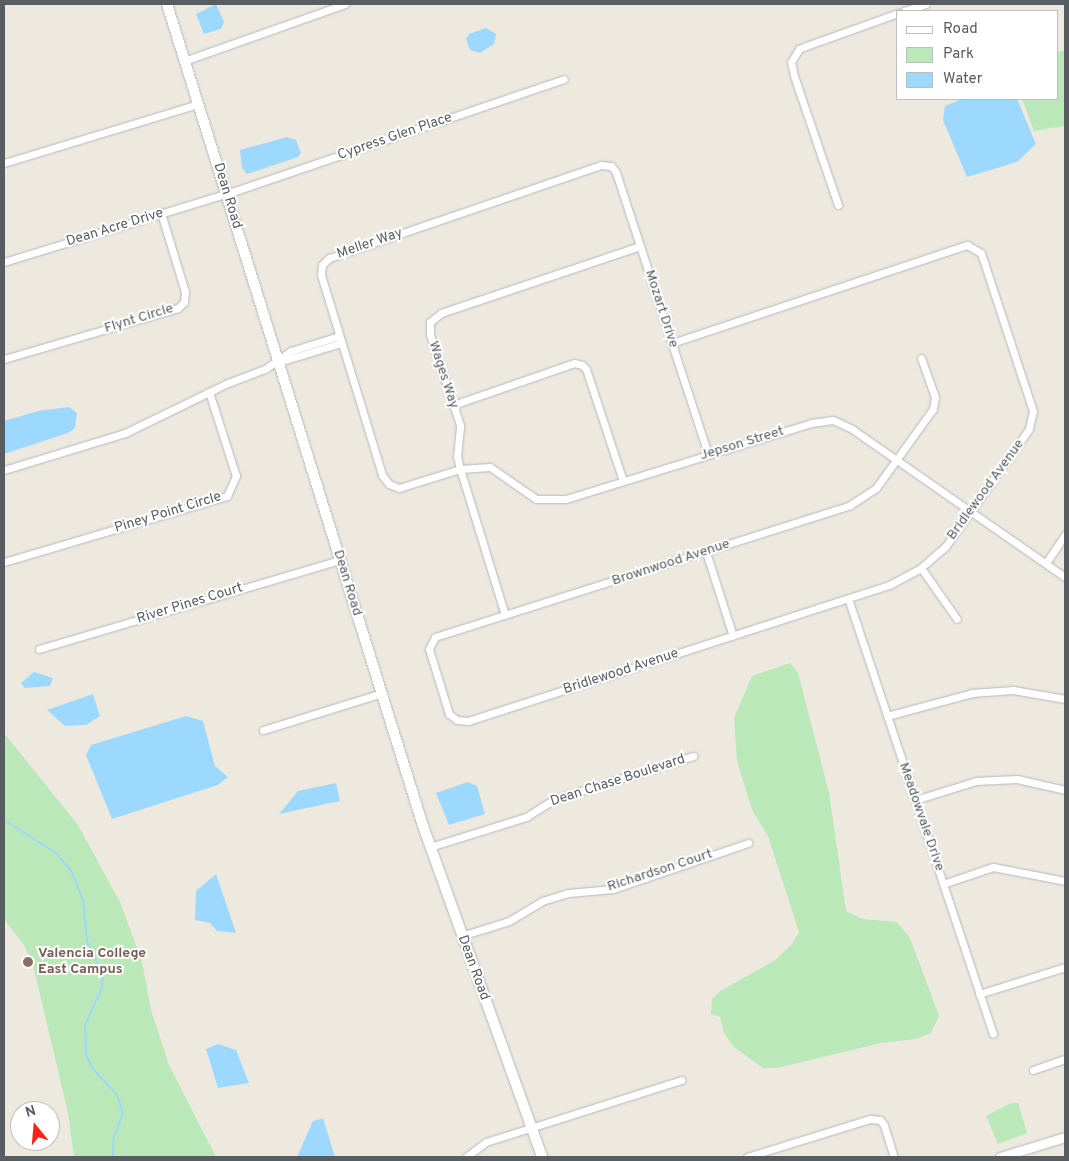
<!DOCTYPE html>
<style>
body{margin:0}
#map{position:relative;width:1069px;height:1161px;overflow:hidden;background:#ede9df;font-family:Overpass,sans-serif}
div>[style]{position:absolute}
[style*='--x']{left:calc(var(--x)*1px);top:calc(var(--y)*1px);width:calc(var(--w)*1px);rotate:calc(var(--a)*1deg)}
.green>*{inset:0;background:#bae8b8}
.water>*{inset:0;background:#9dd8ff}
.stream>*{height:2px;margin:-1px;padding:0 1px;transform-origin:1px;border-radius:1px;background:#9dd8ff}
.roads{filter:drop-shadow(0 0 1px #b5b8be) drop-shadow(0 0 1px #b5b8be)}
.minor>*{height:7px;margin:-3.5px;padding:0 3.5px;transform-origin:3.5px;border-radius:3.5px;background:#fff}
.tertiary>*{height:9px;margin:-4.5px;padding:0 4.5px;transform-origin:4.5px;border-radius:4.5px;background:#fff}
.secondary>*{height:10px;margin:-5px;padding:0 5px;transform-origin:5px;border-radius:5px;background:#fff}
.dots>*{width:14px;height:14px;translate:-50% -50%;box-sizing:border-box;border:2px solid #fff;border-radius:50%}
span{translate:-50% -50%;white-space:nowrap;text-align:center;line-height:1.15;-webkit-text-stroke:4px #fff;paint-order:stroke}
.street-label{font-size:14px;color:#585d62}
.education-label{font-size:14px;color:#785e54;font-weight:700}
.left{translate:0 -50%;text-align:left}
.frame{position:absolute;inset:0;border:5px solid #585d62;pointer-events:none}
.legend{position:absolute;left:896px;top:10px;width:162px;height:90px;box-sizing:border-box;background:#fff;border:1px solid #bcbec0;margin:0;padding:6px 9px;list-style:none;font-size:15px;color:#585d62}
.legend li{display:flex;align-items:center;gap:10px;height:25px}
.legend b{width:25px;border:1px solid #bcbec0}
.north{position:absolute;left:10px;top:1101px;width:50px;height:50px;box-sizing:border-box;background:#fff;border:1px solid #bcbec0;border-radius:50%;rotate:343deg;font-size:14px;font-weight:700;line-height:20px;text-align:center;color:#585d62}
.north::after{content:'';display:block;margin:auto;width:18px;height:22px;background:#fa2118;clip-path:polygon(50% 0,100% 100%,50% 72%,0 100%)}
</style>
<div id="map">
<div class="green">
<div style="clip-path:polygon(1065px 50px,1065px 126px,1034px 131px,1022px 99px,1058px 99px,1058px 52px)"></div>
<div style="clip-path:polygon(790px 663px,798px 673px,829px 793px,846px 911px,862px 919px,897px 922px,910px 938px,939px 1016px,931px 1033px,916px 1039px,881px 1043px,777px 1068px,763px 1068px,734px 1047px,724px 1033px,720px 1017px,711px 1014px,712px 999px,720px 991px,774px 961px,792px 944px,799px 932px,768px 836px,752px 810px,737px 761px,734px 718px,752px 676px)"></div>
<div style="clip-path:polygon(4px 733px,78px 825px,121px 904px,142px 962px,151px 1010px,169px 1065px,216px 1157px,74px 1157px,68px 1113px,34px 969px,24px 945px,4px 919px)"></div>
<div style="clip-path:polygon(1011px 1103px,1018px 1103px,1027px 1133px,998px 1144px,986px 1116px)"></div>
</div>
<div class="water">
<div style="clip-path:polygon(216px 4px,224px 22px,221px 29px,204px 34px,196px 14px)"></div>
<div style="clip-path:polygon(486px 28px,496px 34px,494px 44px,480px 53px,470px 50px,466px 39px,469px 34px)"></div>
<div style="clip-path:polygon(962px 99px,1017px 99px,1036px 144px,1017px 162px,967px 177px,943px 120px,945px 106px)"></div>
<div style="clip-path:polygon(287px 137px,296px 140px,301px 153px,298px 157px,247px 174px,242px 168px,240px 150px)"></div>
<div style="clip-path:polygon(69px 407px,77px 413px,75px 428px,68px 433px,4px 454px,4px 421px,38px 411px)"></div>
<div style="clip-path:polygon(34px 672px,53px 678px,50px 686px,25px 688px,21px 683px)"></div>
<div style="clip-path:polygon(93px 694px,100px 716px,86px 725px,65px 726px,47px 710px)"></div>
<div style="clip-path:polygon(186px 716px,203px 721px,215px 766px,228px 777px,218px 785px,112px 819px,86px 755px,91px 745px)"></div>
<div style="clip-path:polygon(468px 782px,477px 786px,485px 814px,449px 825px,436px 793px)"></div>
<div style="clip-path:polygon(336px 783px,340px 801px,279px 814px,298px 791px)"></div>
<div style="clip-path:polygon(216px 874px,236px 933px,217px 931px,210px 923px,195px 920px,196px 891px)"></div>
<div style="clip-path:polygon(218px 1044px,236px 1050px,249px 1083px,218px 1088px,206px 1049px)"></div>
<div style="clip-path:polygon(323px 1118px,335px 1157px,297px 1157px,313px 1121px)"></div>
</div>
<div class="stream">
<div style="--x:4;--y:820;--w:62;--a:32.4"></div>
<div style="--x:56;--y:853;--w:25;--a:50"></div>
<div style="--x:72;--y:872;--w:31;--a:69"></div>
<div style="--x:83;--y:901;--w:39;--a:84"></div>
<div style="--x:87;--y:940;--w:39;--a:66"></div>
<div style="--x:103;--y:976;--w:12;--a:95"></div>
<div style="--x:102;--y:988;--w:41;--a:114.7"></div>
<div style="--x:85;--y:1025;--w:30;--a:88"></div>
<div style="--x:86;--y:1055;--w:14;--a:65"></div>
<div style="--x:92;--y:1068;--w:37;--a:47"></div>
<div style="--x:117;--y:1095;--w:19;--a:72"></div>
<div style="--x:123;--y:1113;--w:30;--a:110"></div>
<div style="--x:113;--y:1141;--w:16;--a:90"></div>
</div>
<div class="roads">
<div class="minor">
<div style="--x:904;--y:11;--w:23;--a:-18"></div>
<div style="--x:184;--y:61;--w:171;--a:-19.5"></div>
<div style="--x:4;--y:163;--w:203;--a:-16.9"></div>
<div style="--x:838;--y:205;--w:136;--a:-108.8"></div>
<div style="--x:794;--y:76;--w:14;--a:-102"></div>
<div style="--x:791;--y:62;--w:15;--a:-58"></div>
<div style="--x:799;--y:49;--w:8;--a:-23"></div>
<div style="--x:806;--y:46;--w:98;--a:-19.7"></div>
<div style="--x:4;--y:262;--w:245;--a:-17.1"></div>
<div style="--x:238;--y:190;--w:344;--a:-18.8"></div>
<div style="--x:672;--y:343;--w:311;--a:-18.4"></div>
<div style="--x:967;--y:245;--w:16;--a:30"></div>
<div style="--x:981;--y:253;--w:166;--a:71.8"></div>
<div style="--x:1033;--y:411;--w:18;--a:103"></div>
<div style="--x:1029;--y:429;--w:143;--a:125.4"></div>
<div style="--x:946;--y:546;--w:33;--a:139"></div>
<div style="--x:921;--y:568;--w:36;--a:152"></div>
<div style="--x:889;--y:585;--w:442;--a:162.1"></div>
<div style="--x:468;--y:721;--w:11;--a:-175"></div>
<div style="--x:457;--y:720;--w:10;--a:-143"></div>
<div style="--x:449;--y:714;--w:68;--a:-107.1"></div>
<div style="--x:429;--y:649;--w:13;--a:-63"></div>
<div style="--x:435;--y:637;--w:435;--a:-17.6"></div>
<div style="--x:850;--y:505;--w:31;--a:-33"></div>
<div style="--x:876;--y:488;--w:97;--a:-54.2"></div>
<div style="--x:933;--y:409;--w:12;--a:-81"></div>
<div style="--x:935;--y:397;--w:41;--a:-109.7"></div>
<div style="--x:4;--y:359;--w:181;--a:-16.3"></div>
<div style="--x:178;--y:308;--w:8;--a:-45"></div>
<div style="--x:184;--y:302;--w:10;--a:-84"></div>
<div style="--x:185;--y:292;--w:83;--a:-106.9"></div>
<div style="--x:279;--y:362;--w:65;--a:-17"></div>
<div style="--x:453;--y:405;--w:128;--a:-19.1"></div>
<div style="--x:574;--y:363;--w:8;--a:14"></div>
<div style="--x:582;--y:365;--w:6;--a:45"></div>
<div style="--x:586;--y:369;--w:118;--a:71.7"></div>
<div style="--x:708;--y:454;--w:297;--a:-108.1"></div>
<div style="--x:616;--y:172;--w:8;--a:-130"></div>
<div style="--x:611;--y:166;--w:10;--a:-174"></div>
<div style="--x:601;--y:165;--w:287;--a:161.1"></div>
<div style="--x:329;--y:258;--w:10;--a:135"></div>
<div style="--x:322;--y:265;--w:10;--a:96"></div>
<div style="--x:321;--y:275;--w:209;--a:73"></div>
<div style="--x:382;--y:475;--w:11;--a:52"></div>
<div style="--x:389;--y:484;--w:11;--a:22"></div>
<div style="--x:399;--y:488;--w:64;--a:-17.3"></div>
<div style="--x:460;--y:469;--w:30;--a:-4"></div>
<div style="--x:490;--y:467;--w:56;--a:34.8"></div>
<div style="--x:536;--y:499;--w:30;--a:0"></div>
<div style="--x:566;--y:499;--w:257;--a:-17.2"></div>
<div style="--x:811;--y:423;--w:22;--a:-8"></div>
<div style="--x:833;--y:420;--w:21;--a:25"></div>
<div style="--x:852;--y:429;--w:259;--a:34.8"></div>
<div style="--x:4;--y:470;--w:127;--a:-17"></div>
<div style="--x:125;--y:433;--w:114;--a:-25.9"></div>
<div style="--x:228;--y:383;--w:40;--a:-21"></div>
<div style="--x:265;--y:369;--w:32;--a:-35"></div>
<div style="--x:291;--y:351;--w:50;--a:-17.4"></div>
<div style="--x:706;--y:552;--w:88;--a:72.2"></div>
<div style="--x:4;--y:562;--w:233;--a:-16.5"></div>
<div style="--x:227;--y:496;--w:22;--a:-66"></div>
<div style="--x:236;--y:476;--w:88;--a:-107.8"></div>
<div style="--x:1046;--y:563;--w:34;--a:-56"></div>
<div style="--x:921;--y:568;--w:62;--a:54.8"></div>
<div style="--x:849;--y:601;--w:456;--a:71.6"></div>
<div style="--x:505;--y:615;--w:153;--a:-107.1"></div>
<div style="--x:460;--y:469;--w:13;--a:-103"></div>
<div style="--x:457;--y:456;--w:31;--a:-84"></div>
<div style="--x:460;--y:425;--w:95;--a:-108.4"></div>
<div style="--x:430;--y:335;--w:13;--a:-90"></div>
<div style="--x:430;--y:322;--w:14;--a:-39"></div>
<div style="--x:441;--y:313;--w:210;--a:-18.6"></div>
<div style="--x:39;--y:649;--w:314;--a:-16.5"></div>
<div style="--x:887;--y:716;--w:88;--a:-15.1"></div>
<div style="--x:972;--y:693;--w:41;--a:-4.2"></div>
<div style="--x:1013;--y:690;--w:53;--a:9.8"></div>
<div style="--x:263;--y:730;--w:125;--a:-17.3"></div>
<div style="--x:915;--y:800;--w:64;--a:-17.3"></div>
<div style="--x:976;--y:781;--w:41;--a:-2.8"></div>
<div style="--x:1017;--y:779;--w:49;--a:12.9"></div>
<div style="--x:430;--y:847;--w:101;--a:-17.4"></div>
<div style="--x:526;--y:817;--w:34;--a:-32"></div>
<div style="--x:555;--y:799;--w:145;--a:-17.3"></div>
<div style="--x:943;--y:884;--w:53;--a:-18.8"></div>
<div style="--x:993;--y:867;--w:73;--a:11"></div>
<div style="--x:461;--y:936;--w:50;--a:-17.4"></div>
<div style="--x:509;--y:921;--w:39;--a:-31"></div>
<div style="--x:542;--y:901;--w:27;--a:-17"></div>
<div style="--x:568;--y:893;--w:45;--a:-5.1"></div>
<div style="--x:613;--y:889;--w:143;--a:-18.8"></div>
<div style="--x:979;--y:994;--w:90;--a:-17.4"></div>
<div style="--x:1033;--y:1070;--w:34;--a:-19"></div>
<div style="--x:466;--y:1157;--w:25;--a:-37"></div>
<div style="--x:486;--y:1142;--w:205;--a:-17.6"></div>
<div style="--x:747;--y:1157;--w:129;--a:-17.2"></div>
<div style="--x:870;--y:1119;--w:10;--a:6"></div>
<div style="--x:880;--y:1120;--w:6;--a:51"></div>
<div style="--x:884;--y:1125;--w:34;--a:73"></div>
</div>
<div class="tertiary">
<div style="--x:1000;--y:1157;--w:68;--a:-17.1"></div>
</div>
<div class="secondary">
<div style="--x:167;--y:4;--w:861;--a:72.7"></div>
<div style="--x:423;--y:826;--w:352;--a:70.2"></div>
</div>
</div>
<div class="dots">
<div style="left:28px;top:962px;background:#8d6e63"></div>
</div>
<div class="street-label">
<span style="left:395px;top:137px;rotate:-19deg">Cypress Glen Place</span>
<span style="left:227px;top:196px;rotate:73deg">Dean Road</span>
<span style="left:115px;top:228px;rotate:-17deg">Dean Acre Drive</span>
<span style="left:370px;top:244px;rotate:-19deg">Meller Way</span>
<span style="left:661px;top:309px;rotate:72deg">Mozart Drive</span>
<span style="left:139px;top:319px;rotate:-17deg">Flynt Circle</span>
<span style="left:443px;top:375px;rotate:72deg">Wages Way</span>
<span style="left:742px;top:444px;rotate:-17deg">Jepson Street</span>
<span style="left:986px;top:490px;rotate:-54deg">Bridlewood Avenue</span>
<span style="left:168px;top:513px;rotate:-17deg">Piney Point Circle</span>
<span style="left:671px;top:563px;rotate:-18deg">Brownwood Avenue</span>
<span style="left:347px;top:583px;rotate:73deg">Dean Road</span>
<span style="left:190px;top:604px;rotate:-17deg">River Pines Court</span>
<span style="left:621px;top:672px;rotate:-18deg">Bridlewood Avenue</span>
<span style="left:618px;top:781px;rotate:-18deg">Dean Chase Boulevard</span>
<span style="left:921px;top:817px;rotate:71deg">Meadowvale Drive</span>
<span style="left:660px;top:871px;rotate:-18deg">Richardson Court</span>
<span style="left:473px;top:968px;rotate:70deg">Dean Road</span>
</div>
<div class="education-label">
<span class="left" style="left:38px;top:962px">Valencia College<br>East Campus</span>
</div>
<div class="frame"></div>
<ul class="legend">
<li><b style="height:6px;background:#fff"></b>Road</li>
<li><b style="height:14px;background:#bae8b8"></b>Park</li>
<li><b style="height:14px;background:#9dd8ff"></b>Water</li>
</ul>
<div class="north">N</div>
</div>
